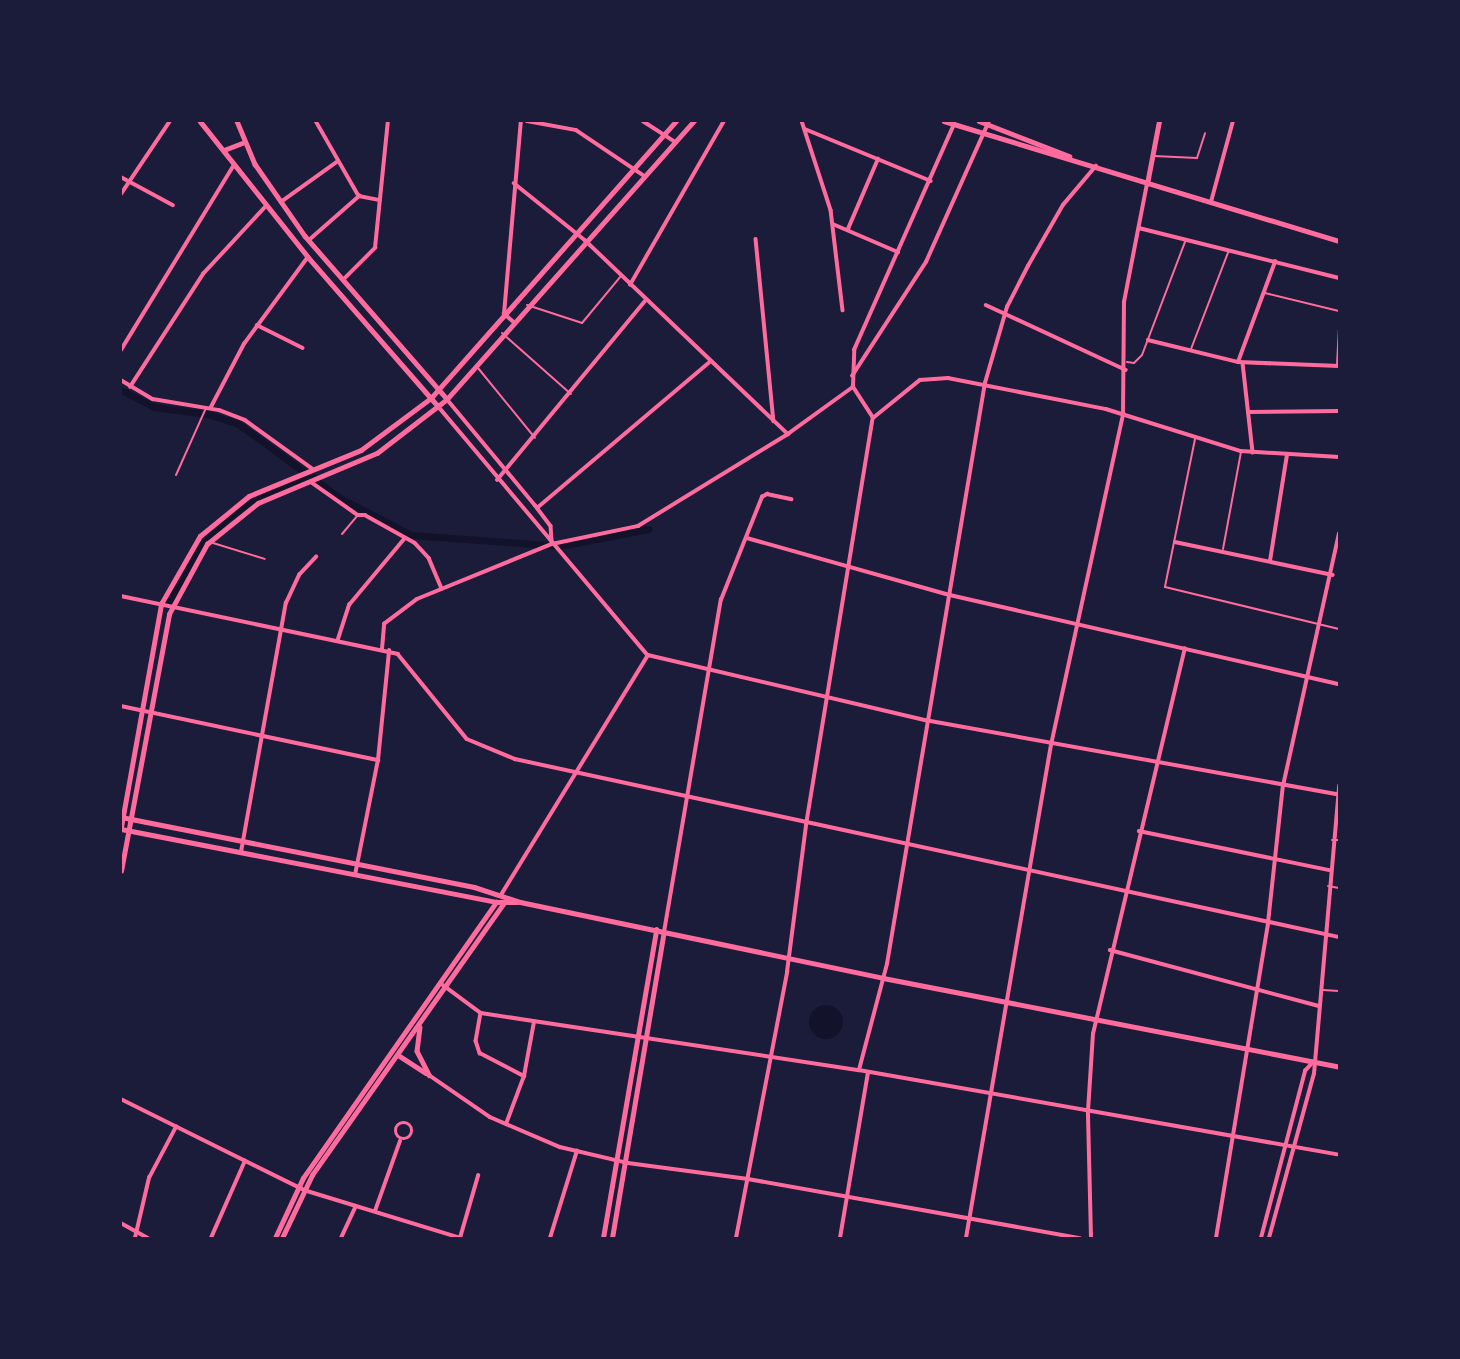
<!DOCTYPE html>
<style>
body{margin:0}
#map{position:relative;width:1460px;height:1359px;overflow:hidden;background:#1b1b3a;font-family:"Public Sans",sans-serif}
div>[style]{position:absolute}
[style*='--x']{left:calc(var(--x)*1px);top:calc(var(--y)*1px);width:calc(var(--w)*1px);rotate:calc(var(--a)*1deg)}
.water>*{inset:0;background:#12122b}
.round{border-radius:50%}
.canal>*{height:7px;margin:-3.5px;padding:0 3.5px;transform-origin:3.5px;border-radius:3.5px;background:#12122b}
.service>*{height:2px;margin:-1px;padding:0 1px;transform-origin:1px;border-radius:1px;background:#ff6b9d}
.minor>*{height:3.5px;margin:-1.75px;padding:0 1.75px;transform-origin:1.75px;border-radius:1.75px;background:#ff6b9d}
.minor>.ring{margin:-1.75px;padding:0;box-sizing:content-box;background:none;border:3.5px solid #ff6b9d;border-radius:50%}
.tertiary>*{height:4.5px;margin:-2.25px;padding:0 2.25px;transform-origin:2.25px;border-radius:2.25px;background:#ff6b9d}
.secondary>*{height:4.5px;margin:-2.25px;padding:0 2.25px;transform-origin:2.25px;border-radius:2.25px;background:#ff6b9d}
.primary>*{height:5px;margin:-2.5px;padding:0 2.5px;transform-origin:2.5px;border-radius:2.5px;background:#ff6b9d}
span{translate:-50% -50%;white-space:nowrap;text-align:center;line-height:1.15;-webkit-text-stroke:5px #1b1b3a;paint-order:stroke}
.frame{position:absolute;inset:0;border:122px solid #1b1b3a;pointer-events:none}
</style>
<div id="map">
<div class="water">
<div class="round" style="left:809px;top:1005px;width:34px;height:34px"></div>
</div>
<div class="canal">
<div style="--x:121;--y:390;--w:37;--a:27"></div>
<div style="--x:154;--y:407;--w:53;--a:7.5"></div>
<div style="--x:207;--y:414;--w:31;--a:17"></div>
<div style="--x:237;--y:423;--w:127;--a:36.1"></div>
<div style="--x:340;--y:498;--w:80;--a:27.5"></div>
<div style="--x:411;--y:535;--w:149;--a:4.2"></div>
<div style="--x:560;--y:546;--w:90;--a:-10.9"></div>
<div style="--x:168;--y:604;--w:60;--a:-61.3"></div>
<div style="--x:197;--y:551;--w:45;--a:-47.7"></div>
<div style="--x:227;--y:518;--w:45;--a:-30.5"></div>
<div style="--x:266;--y:495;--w:50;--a:-22.4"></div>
</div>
<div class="service">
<div style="--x:1154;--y:156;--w:43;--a:2.7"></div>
<div style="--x:1197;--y:158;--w:26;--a:-72"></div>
<div style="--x:1265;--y:293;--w:76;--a:13.7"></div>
<div style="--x:527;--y:305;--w:58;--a:18.1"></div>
<div style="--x:582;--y:323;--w:60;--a:-50.4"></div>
<div style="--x:502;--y:333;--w:92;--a:41.5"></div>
<div style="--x:1191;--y:349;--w:106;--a:-69"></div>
<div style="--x:1127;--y:362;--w:7;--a:8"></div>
<div style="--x:1134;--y:363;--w:11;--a:-45"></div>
<div style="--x:1142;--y:355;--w:124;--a:-69.2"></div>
<div style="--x:1337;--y:365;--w:35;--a:-87"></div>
<div style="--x:478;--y:368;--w:90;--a:50.8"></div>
<div style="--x:1195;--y:439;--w:151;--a:101.5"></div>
<div style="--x:1165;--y:587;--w:179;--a:13.6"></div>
<div style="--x:176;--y:475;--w:73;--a:-65.9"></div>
<div style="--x:342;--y:534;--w:23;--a:-50"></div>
<div style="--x:213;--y:543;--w:54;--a:17.1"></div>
<div style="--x:1223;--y:549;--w:99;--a:-79.5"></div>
<div style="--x:1332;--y:840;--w:7;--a:0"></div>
<div style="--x:1328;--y:886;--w:11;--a:10"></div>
<div style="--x:1323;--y:990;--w:16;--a:4"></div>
</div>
<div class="minor">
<div style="--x:316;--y:121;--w:86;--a:60.2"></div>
<div style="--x:359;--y:196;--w:21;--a:11"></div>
<div style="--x:527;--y:121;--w:50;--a:10.4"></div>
<div style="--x:576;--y:130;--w:81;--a:33.9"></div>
<div style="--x:643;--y:121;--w:38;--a:33"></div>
<div style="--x:802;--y:121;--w:94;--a:72"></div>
<div style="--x:831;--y:210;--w:101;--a:83.2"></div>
<div style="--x:805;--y:129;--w:136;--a:22.4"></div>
<div style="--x:121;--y:177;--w:59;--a:28.3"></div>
<div style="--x:514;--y:183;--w:91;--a:38.8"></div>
<div style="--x:585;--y:240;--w:281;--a:43.7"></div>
<div style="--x:121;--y:194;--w:88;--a:-56.1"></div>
<div style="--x:281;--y:202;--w:70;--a:-35.7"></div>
<div style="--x:1211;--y:202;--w:84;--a:-74.8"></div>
<div style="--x:833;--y:224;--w:71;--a:23.3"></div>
<div style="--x:1139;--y:228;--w:206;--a:14"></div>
<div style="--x:848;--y:229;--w:76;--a:-66.8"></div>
<div style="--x:756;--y:239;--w:183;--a:84.4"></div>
<div style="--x:309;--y:240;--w:67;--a:-41.3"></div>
<div style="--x:344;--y:279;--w:44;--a:-45"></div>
<div style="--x:375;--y:248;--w:128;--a:-84.2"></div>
<div style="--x:630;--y:285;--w:189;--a:-60.2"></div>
<div style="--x:986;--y:305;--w:154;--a:24.9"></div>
<div style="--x:513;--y:322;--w:12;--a:-138"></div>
<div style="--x:504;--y:314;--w:194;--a:-85"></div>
<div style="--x:257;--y:325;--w:51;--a:26.6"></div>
<div style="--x:1148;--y:340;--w:93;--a:13.7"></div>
<div style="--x:1238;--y:362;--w:101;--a:2.3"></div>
<div style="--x:121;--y:350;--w:217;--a:-58.6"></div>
<div style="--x:1238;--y:362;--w:107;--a:-69.7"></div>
<div style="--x:1243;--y:363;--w:90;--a:83.6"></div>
<div style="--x:852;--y:376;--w:136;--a:-57"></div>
<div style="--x:926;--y:262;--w:154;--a:-65.9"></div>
<div style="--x:121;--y:380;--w:37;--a:31"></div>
<div style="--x:153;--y:399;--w:67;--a:9.5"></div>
<div style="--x:219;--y:410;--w:28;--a:21"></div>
<div style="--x:245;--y:420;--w:84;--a:35.8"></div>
<div style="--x:130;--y:387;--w:135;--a:-57.1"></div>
<div style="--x:203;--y:274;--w:93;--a:-47.2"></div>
<div style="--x:447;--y:399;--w:138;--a:50.3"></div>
<div style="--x:535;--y:505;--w:26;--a:53"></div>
<div style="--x:551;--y:526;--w:16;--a:86"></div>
<div style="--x:438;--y:406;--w:326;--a:49.9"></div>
<div style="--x:648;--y:655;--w:285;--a:13.2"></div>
<div style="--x:925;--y:720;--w:420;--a:10.2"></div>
<div style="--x:211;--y:407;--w:71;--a:-62.4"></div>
<div style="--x:244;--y:344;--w:108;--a:-53.7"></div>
<div style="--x:1248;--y:412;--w:91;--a:-0.6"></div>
<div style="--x:873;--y:418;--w:60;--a:-39"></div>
<div style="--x:920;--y:380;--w:28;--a:-4"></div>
<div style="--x:948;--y:378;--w:161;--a:11.1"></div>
<div style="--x:1106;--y:409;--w:141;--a:17.3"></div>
<div style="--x:1241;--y:451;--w:98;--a:3.5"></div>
<div style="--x:873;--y:418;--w:37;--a:-123"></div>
<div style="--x:853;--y:387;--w:37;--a:-88"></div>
<div style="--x:854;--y:350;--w:247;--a:-66.1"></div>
<div style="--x:497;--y:480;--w:232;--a:-50.4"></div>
<div style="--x:311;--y:482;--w:57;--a:35.1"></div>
<div style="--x:358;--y:515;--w:7;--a:0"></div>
<div style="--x:365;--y:515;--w:57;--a:29.2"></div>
<div style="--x:415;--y:543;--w:21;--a:47"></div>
<div style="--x:429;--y:558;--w:33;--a:67"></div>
<div style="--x:537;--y:508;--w:226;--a:-40.2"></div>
<div style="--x:747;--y:538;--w:211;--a:15.7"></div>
<div style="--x:950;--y:595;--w:399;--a:12.9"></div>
<div style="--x:1175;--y:542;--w:161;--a:11.8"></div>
<div style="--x:1270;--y:561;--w:107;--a:-80.9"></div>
<div style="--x:121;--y:596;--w:283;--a:11.8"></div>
<div style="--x:398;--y:654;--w:109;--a:50.9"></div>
<div style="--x:467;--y:739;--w:52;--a:22.6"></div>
<div style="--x:515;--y:759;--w:843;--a:12.19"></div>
<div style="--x:338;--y:639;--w:36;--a:-72"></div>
<div style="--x:349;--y:605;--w:87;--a:-50.1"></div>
<div style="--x:382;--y:649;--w:25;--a:-85"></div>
<div style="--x:384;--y:624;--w:41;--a:-37.1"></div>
<div style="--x:417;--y:599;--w:146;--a:-22.2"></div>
<div style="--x:552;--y:544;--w:88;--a:-11.8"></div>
<div style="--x:638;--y:526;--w:176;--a:-31.5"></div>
<div style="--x:788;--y:434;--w:80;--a:-35.9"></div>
<div style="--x:121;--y:706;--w:263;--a:11.9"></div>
<div style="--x:1139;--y:831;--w:194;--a:11.6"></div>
<div style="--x:241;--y:852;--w:253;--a:-79.8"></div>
<div style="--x:286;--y:603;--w:31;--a:-65"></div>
<div style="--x:299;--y:575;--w:25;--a:-47"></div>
<div style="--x:355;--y:875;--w:117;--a:-78.7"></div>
<div style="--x:378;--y:760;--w:110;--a:-84.2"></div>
<div style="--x:501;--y:895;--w:281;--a:-58.5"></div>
<div style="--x:664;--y:932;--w:337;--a:-80.3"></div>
<div style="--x:721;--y:600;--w:111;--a:-68.3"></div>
<div style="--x:762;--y:497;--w:6;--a:-31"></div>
<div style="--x:767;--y:494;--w:25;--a:12"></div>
<div style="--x:1110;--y:950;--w:216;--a:15"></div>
<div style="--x:443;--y:985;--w:47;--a:36.4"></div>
<div style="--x:481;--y:1013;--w:382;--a:8.6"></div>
<div style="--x:859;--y:1070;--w:487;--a:10"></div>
<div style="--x:481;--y:1013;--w:28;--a:100"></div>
<div style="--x:476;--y:1041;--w:13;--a:72"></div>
<div style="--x:480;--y:1053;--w:50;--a:27.6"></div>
<div style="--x:859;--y:1070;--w:110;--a:-75.2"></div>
<div style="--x:887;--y:964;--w:589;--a:-80.43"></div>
<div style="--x:985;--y:383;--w:79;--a:-73.9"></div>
<div style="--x:1007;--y:307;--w:46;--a:-62.9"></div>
<div style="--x:1028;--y:266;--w:70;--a:-60.2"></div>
<div style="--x:1063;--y:205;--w:51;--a:-49.8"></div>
<div style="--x:429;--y:1075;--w:74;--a:34.5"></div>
<div style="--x:490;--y:1117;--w:76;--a:23.2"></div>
<div style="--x:560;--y:1147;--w:70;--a:13.2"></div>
<div style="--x:628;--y:1163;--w:121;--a:7.6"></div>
<div style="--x:748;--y:1179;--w:337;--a:10.1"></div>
<div style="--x:121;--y:1099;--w:204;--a:26.4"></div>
<div style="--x:304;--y:1190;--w:164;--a:17"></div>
<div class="ring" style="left:396px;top:1123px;width:12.5px;height:12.5px"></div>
<div style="--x:506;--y:1124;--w:51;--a:-69.4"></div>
<div style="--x:524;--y:1076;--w:55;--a:-79.5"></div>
<div style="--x:375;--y:1211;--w:74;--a:-70.3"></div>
<div style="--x:121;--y:1223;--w:31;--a:29"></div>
<div style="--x:135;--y:1238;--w:62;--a:-76.9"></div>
<div style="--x:149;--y:1178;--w:58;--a:-62.1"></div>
<div style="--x:211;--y:1238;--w:84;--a:-66.2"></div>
<div style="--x:341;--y:1238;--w:35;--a:-65"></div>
<div style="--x:460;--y:1238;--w:65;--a:-73.8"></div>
<div style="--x:550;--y:1238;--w:91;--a:-72.8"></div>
<div style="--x:736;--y:1238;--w:271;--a:-79.1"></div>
<div style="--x:787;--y:972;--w:148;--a:-82.6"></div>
<div style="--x:806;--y:825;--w:412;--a:-80.7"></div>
<div style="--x:840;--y:1238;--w:167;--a:-80.4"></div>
<div style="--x:966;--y:1238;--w:500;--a:-80.22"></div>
<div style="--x:1051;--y:745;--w:339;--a:-77.7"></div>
<div style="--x:1123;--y:414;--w:112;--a:-89.5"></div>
<div style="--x:1124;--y:302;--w:120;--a:-79"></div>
<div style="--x:1091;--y:1238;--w:127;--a:-91.4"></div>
<div style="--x:1088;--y:1111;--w:77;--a:-86.3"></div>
<div style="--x:1093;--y:1034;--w:396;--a:-76.6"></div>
<div style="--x:1216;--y:1238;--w:319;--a:-80.6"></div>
<div style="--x:1268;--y:923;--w:138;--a:-83.8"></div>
<div style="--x:1283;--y:786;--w:258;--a:-77.5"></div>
<div style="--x:1261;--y:1238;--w:173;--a:-75.2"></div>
<div style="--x:1305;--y:1071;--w:12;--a:-48"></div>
<div style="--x:1269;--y:1238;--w:170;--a:-74.7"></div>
<div style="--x:1314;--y:1074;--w:289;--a:-85"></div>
</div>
<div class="tertiary">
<div style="--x:200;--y:121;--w:174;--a:51.5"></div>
<div style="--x:308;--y:257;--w:198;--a:48.9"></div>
<div style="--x:237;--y:121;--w:47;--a:67.3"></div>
<div style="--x:255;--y:164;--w:88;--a:55.2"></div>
<div style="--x:305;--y:236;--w:216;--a:48.9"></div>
<div style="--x:224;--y:150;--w:19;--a:-21"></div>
<div style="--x:420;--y:1027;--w:24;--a:97"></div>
<div style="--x:417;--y:1051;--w:27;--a:63"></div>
<div style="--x:398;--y:1055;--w:33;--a:33"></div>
<div style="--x:275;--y:1238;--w:66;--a:-65"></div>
<div style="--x:303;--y:1178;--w:337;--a:-55"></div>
<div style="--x:282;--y:1238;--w:70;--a:-64.5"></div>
<div style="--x:312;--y:1175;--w:333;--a:-54.8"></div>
</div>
<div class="secondary">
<div style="--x:944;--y:121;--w:413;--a:16.9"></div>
<div style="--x:979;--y:121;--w:97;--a:21.3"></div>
<div style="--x:1147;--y:184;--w:64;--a:-79.2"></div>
<div style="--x:121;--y:827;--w:227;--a:-79.8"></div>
<div style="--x:161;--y:604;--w:78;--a:-60.2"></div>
<div style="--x:200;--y:536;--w:63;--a:-39.2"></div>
<div style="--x:249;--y:496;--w:121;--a:-22.3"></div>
<div style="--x:361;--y:450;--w:87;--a:-36.6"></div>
<div style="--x:431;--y:398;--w:370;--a:-48.5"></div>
<div style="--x:121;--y:871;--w:261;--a:-79.4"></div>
<div style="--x:169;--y:614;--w:80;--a:-61.5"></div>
<div style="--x:207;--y:544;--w:65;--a:-38.8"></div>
<div style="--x:258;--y:503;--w:129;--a:-22.8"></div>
<div style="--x:377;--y:453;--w:88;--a:-37.6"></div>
<div style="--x:447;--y:399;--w:372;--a:-48.4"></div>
<div style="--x:603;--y:1238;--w:313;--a:-80.2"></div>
<div style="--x:612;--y:1238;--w:310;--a:-80.4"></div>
</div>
<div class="primary">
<div style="--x:121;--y:817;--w:360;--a:11.2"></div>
<div style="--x:474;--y:887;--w:48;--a:18.1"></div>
<div style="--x:520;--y:902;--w:371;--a:11.8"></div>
<div style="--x:883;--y:978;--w:465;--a:11"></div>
<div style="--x:121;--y:829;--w:382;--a:11"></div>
<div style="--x:496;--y:902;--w:21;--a:0"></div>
</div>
<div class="frame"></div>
</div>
